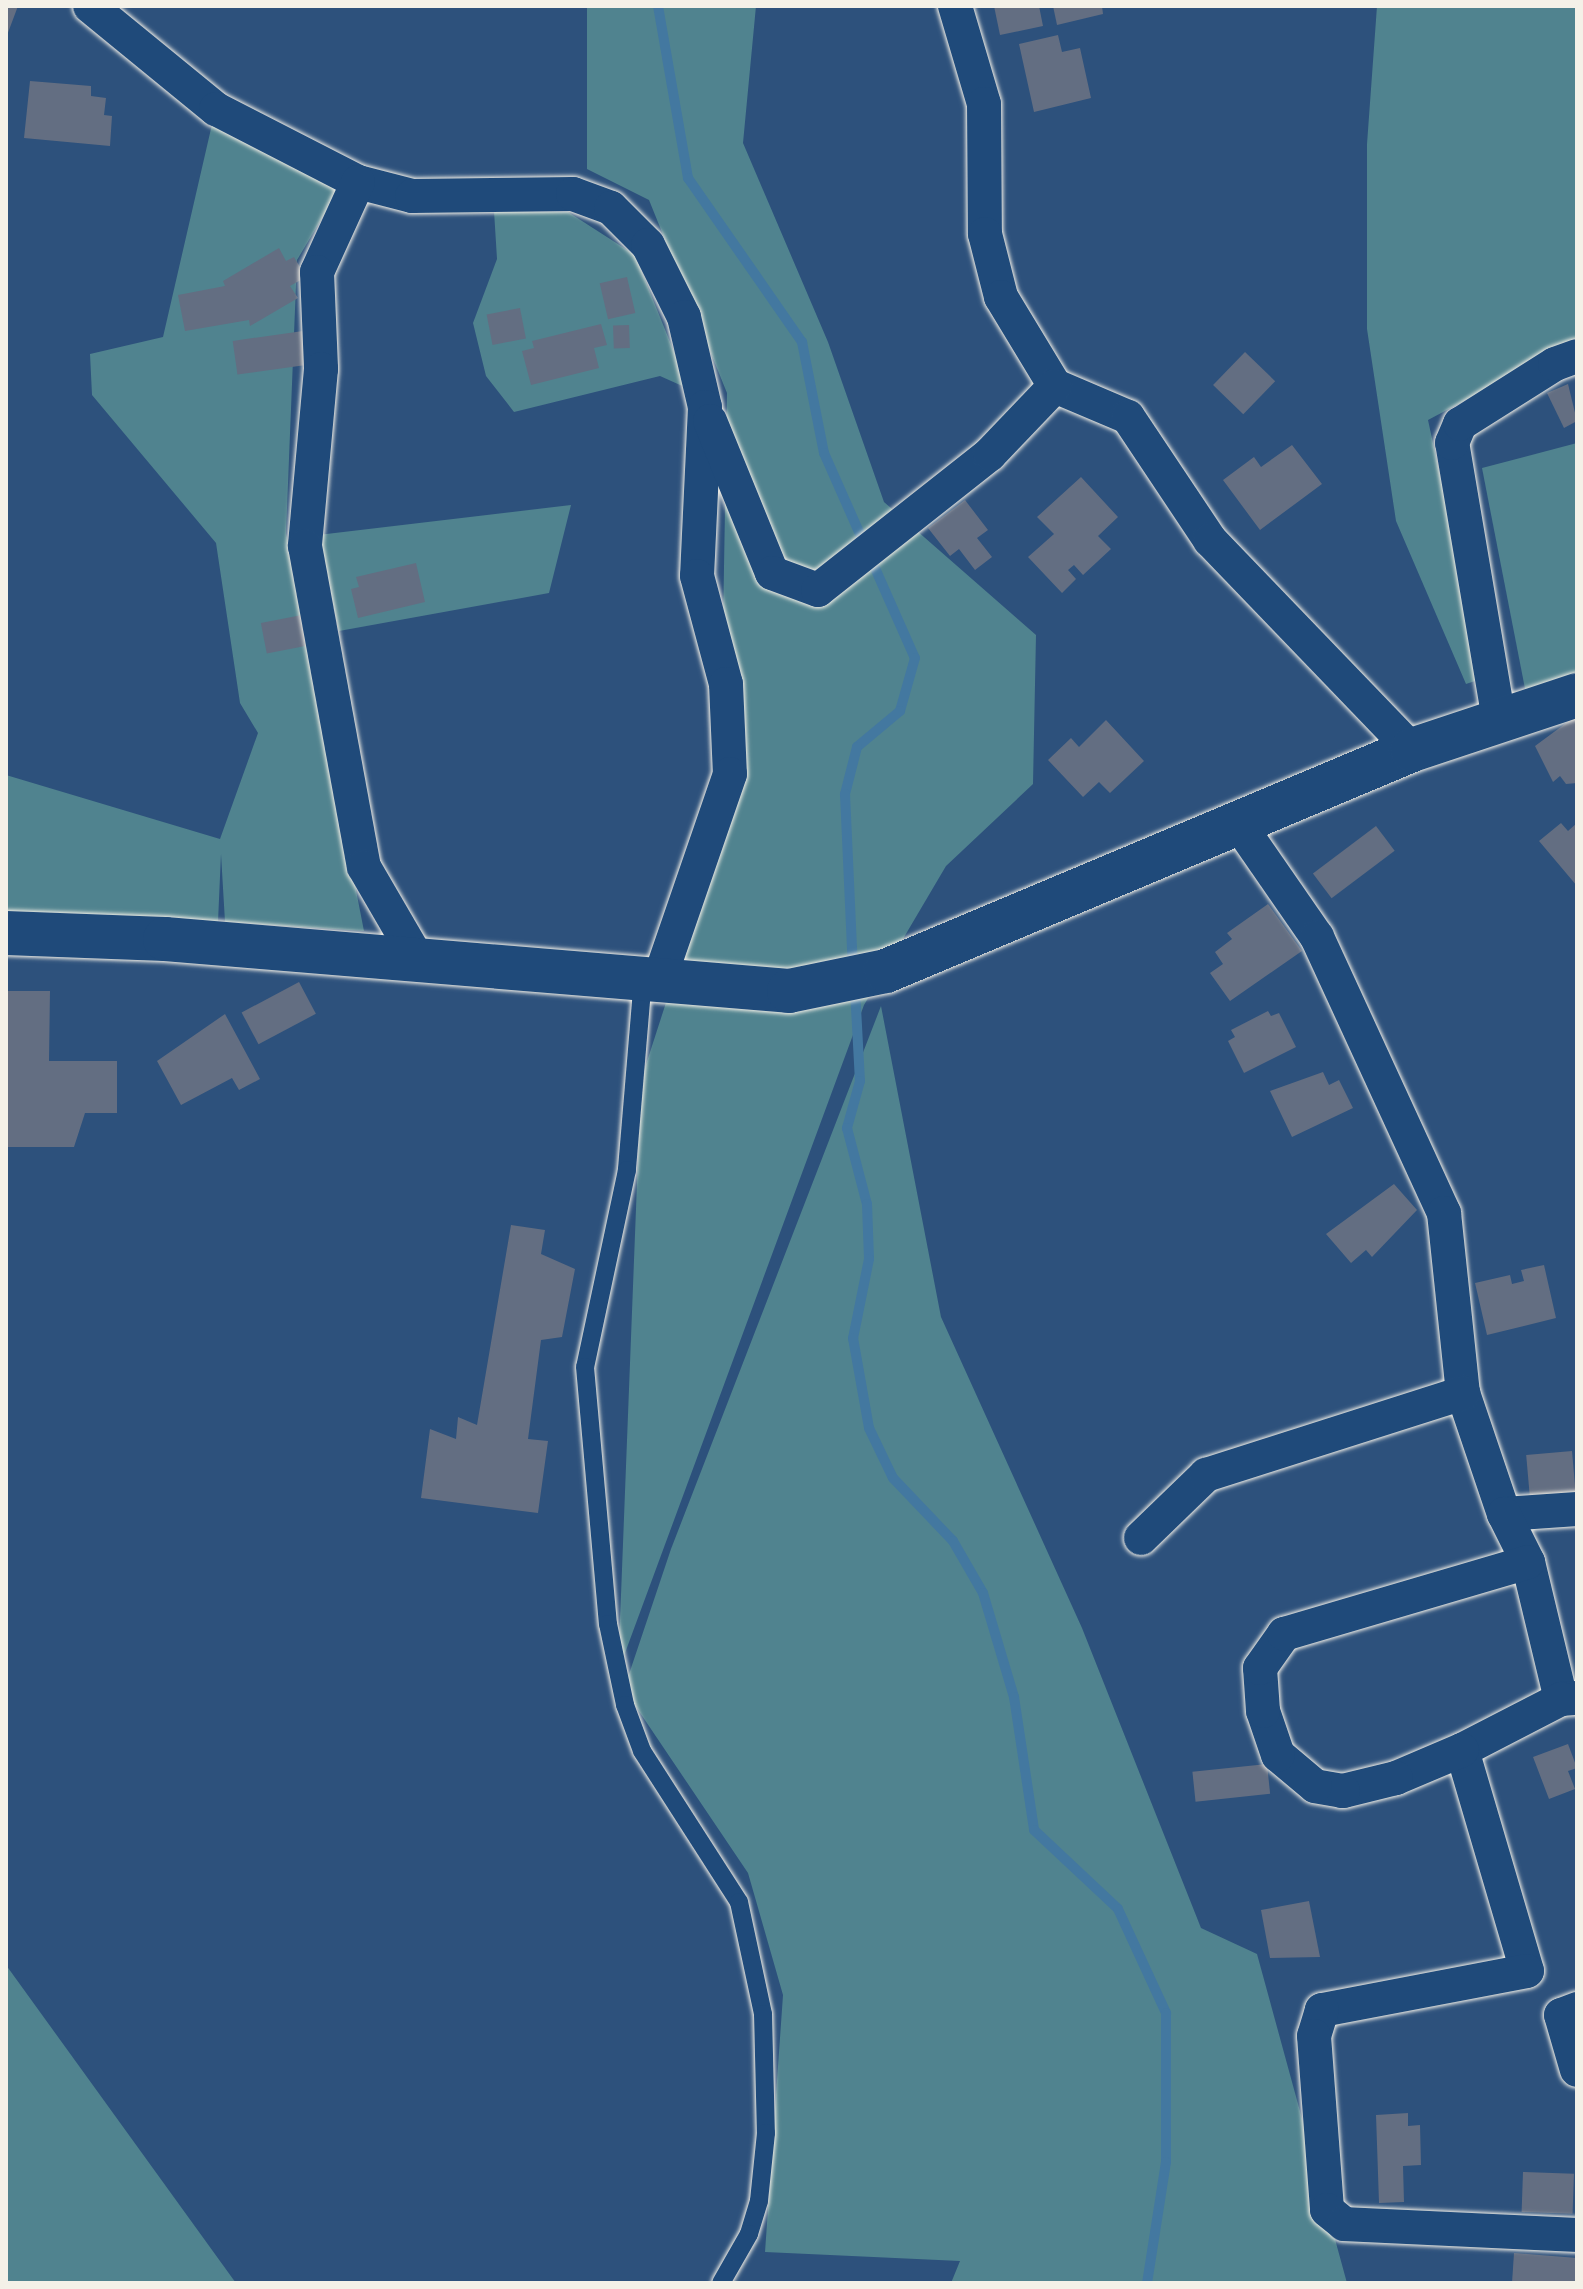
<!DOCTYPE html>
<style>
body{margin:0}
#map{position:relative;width:1583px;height:2289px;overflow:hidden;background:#2d517c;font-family:"Comic Neue",sans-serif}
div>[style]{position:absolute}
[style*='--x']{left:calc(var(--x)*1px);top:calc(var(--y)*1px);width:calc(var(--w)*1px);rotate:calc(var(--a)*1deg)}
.green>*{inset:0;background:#50838f}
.stream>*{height:10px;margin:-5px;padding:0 5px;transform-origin:5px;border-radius:5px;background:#4378a0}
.building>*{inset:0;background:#636e82;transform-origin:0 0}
.roads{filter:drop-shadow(0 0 2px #f4f1e8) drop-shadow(0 0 2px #f4f1e8)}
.lane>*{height:18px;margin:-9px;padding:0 9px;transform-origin:9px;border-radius:9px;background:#1f4a7a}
.street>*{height:34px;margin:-17px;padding:0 17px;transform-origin:17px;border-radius:17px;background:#1f4a7a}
.secondary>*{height:44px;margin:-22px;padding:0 22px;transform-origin:22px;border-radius:22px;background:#1f4a7a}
span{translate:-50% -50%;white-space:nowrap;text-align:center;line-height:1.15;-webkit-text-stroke:8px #1f4a7a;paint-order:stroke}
.frame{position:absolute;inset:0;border:8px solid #f4f1e8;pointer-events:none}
</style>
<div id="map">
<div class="green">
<div style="clip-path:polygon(587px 6px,756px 6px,743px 143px,828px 342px,884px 502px,1036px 635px,1033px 784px,946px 866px,864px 1005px,618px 1672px,641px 1080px,745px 758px,723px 625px,727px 393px,649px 200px,587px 169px)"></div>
<div style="clip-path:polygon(1377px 6px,1577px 6px,1577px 341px,1428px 420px,1484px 678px,1466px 684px,1396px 521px,1367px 329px,1367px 144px)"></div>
<div style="clip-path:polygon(213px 120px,339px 190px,297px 260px,286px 533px,364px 931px,225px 922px,221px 854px,218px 922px,6px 931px,6px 775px,220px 839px,258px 733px,240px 703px,216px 543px,92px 395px,90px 354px,163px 337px)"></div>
<div style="clip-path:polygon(494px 211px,568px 212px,635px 255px,689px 389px,660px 376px,514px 412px,486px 376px,473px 323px,497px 259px)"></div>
<div style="clip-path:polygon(1577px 443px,1577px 685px,1527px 699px,1482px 468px)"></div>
<div style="clip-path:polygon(571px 505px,549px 593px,339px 631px,318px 535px)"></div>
<div style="clip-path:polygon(881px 1006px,941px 1317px,1082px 1628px,1201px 1928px,1257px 1954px,1347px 2283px,951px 2283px,960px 2261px,765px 2252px,783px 1995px,748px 1873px,624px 1689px,671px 1549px)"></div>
<div style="clip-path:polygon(6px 1965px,233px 2279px,236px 2283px,6px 2283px)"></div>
</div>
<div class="stream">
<div style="--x:658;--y:6;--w:175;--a:80.1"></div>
<div style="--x:688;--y:178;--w:200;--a:55.2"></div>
<div style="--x:802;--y:342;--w:113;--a:78.8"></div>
<div style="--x:824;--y:453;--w:224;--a:66.1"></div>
<div style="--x:915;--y:658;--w:55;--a:105.8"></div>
<div style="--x:900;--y:711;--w:56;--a:140.1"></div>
<div style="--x:857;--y:747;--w:49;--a:104.3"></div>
<div style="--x:845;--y:794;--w:175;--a:87.4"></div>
<div style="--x:855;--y:989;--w:92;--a:86.9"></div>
<div style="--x:860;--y:1081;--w:49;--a:105.5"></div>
<div style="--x:847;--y:1128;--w:79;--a:75.3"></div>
<div style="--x:867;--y:1204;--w:55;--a:87.9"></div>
<div style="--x:869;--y:1259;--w:81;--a:101.4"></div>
<div style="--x:853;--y:1338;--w:91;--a:79.9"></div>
<div style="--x:869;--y:1428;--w:55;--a:64.4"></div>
<div style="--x:893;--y:1478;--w:87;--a:46.4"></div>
<div style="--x:953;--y:1541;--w:60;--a:60"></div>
<div style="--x:983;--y:1593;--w:109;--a:73.4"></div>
<div style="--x:1014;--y:1697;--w:134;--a:81.4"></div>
<div style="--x:1034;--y:1830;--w:115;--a:43.2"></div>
<div style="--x:1118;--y:1909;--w:115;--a:65.2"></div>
<div style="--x:1166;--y:2013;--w:149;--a:90"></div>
<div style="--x:1166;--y:2162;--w:122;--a:98.9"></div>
</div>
<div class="building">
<div style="clip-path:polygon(6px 6px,18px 6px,6px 38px)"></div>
<div style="clip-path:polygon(994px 6px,1039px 6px,1043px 26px,1000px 35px)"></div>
<div style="clip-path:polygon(1053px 6px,1102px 6px,1103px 14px,1057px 25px)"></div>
<div style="clip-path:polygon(1058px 35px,1062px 52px,1080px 48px,1091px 98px,1034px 112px,1019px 44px)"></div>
<div style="clip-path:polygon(30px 81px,91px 86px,91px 96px,106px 98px,104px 115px,112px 116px,110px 146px,24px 138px)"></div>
<div style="clip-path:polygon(279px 248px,286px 261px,294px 257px,306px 277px,290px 286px,298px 298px,250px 326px,249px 320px,185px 331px,178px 295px,225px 286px,223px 281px)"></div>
<div style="left:627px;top:277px;width:37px;height:28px;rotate:77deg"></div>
<div style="left:520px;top:308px;width:31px;height:34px;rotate:79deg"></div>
<div style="clip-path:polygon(601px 324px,607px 345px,594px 348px,599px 368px,531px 385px,522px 351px,534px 348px,532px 341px)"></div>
<div style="left:629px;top:325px;width:23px;height:16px;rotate:88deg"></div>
<div style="left:303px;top:331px;width:34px;height:71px;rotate:82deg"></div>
<div style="left:1245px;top:352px;width:42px;height:46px;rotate:44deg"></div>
<div style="clip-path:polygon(1568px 384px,1577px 421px,1564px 428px,1547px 393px)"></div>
<div style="clip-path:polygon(1292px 445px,1322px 484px,1260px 530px,1223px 480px,1254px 457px,1261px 467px)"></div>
<div style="clip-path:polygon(1081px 477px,1118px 517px,1098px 536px,1111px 549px,1083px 575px,1074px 565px,1068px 570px,1076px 579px,1062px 593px,1028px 557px,1054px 534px,1037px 517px)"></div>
<div style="clip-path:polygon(965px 500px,988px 530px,977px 538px,992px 557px,975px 570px,959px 549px,950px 556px,928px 528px)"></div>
<div style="clip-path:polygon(416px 563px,425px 602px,358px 618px,351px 589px,359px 587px,356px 577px)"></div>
<div style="left:307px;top:614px;width:31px;height:47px;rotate:79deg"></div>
<div style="clip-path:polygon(1577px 715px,1577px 783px,1566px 784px,1560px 776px,1553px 782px,1535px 746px)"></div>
<div style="clip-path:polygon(1106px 720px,1144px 761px,1110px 793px,1099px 782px,1083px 797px,1048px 760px,1071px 738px,1079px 747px)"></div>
<div style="clip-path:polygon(1561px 823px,1568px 831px,1577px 823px,1577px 886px,1539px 841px)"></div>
<div style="left:1376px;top:826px;width:31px;height:79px;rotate:53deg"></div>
<div style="clip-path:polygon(1268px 904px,1302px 951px,1230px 1001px,1210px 973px,1223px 964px,1215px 952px,1232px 939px,1227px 933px)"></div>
<div style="left:299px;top:982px;width:36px;height:65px;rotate:62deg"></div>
<div style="clip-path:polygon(6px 991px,50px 991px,49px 1061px,117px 1061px,117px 1113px,85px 1113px,74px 1147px,6px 1147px)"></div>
<div style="clip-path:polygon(1268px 1011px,1271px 1016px,1279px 1013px,1296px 1047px,1244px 1073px,1228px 1041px,1235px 1037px,1231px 1030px)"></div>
<div style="clip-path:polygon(225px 1014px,260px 1079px,239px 1090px,232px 1078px,181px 1105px,157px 1061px)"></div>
<div style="clip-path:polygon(1323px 1072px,1329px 1085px,1339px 1080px,1353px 1108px,1292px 1137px,1270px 1091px)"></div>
<div style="clip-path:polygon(1394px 1184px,1417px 1210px,1372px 1257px,1366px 1250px,1351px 1263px,1326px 1234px)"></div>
<div style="clip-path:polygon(511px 1225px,545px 1230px,541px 1254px,575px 1269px,562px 1337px,541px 1340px,528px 1439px,548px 1441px,538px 1513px,421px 1498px,430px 1429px,456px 1439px,458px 1417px,477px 1425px)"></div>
<div style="clip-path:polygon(1544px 1265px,1556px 1318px,1487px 1335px,1475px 1283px,1510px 1275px,1512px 1284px,1524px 1281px,1521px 1270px)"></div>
<div style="left:1572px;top:1451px;width:42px;height:46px;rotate:85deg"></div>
<div style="clip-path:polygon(1568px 1744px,1577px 1768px,1568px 1771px,1575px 1789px,1549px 1799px,1533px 1757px)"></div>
<div style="left:1267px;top:1764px;width:30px;height:75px;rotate:84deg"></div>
<div style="clip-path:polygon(1309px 1901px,1320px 1957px,1270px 1958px,1261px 1910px)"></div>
<div style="clip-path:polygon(1408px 2113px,1408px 2126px,1420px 2125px,1421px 2165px,1403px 2166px,1404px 2202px,1379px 2203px,1376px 2115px)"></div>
<div style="left:1523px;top:2172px;width:51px;height:40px;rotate:2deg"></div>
<div style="clip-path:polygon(1514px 2253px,1577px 2258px,1577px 2283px,1512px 2283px)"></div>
</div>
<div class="roads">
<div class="lane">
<div style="--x:643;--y:978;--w:193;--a:94.8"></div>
<div style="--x:627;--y:1170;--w:201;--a:102"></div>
<div style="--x:585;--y:1367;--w:258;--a:84.9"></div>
<div style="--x:608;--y:1624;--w:83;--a:78.1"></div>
<div style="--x:625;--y:1705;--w:49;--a:69.7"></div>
<div style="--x:642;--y:1751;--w:179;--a:57.3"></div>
<div style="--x:739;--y:1902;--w:115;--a:77.9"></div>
<div style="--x:763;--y:2014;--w:119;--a:88.6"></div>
<div style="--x:766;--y:2133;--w:68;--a:95.9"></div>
<div style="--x:759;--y:2201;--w:34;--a:107"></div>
<div style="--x:749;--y:2234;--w:56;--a:119.7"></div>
</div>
<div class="street">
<div style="--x:90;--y:6;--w:163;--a:39.3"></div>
<div style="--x:216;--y:109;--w:160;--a:27.2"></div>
<div style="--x:358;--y:182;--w:56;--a:14.5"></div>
<div style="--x:412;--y:196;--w:161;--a:-0.7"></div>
<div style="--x:573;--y:194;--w:40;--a:20.2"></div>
<div style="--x:611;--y:208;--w:52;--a:45"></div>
<div style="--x:648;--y:245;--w:80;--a:63.4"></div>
<div style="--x:684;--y:317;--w:92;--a:76.9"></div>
<div style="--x:705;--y:407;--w:169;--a:92.7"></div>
<div style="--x:697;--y:576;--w:112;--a:75"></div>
<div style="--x:726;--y:684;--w:90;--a:87.5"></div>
<div style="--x:730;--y:774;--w:215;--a:109"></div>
<div style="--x:955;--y:6;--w:102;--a:73.5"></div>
<div style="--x:984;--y:104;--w:130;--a:89.6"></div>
<div style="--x:985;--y:234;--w:65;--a:75.7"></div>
<div style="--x:1001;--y:297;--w:104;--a:58.8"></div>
<div style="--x:1055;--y:386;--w:79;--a:23"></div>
<div style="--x:1128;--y:417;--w:148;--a:56.3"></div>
<div style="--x:1210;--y:540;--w:291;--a:46.1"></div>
<div style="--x:358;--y:182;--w:99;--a:114.5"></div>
<div style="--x:317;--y:272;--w:97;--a:87.6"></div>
<div style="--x:321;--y:369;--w:178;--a:95.2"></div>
<div style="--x:305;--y:546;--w:326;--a:79.6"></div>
<div style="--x:364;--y:867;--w:105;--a:59.8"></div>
<div style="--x:710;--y:421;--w:164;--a:67.8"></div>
<div style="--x:772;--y:573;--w:49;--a:20.3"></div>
<div style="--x:818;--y:590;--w:219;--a:-38.3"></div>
<div style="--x:990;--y:454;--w:94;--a:-46.3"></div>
<div style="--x:1499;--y:720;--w:281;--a:-99.6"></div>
<div style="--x:1452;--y:443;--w:21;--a:-67"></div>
<div style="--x:1460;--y:424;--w:112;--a:-32.3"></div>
<div style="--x:1555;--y:364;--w:23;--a:-20"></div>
<div style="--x:1238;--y:823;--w:139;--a:55.3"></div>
<div style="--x:1317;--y:937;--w:304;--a:65.3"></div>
<div style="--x:1444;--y:1213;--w:181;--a:84"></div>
<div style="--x:1463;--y:1393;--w:128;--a:71.3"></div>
<div style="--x:1577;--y:1509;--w:73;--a:176.1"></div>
<div style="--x:1504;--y:1514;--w:54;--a:63.4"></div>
<div style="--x:1528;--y:1562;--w:141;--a:76.5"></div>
<div style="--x:1561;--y:1699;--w:16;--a:-4"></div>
<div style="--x:1141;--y:1538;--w:91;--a:-44.1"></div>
<div style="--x:1206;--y:1475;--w:270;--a:-17.7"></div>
<div style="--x:1561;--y:1699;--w:111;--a:152.7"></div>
<div style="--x:1462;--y:1750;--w:230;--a:73.6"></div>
<div style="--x:1527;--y:1971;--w:209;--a:169.2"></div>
<div style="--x:1322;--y:2010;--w:27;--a:107"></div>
<div style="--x:1314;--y:2036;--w:174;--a:85.7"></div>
<div style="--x:1327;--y:2210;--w:22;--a:39"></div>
<div style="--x:1344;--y:2224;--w:233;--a:2.7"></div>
<div style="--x:1462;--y:1750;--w:72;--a:157"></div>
<div style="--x:1396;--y:1778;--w:55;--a:166.2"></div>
<div style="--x:1343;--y:1791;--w:28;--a:-170"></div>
<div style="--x:1315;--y:1786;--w:48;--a:-140"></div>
<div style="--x:1278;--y:1755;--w:46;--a:-108.8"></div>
<div style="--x:1263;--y:1711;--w:43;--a:-94"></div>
<div style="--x:1260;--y:1668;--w:42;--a:-54.8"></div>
<div style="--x:1284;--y:1634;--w:254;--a:-16.4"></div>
<div style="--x:1577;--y:2009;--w:17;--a:159"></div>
<div style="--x:1561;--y:2015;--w:57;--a:73.8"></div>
</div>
<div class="secondary">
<div style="--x:6;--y:933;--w:159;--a:2.2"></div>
<div style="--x:165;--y:939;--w:626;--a:4.76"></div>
<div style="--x:789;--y:991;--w:99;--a:-11.7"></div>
<div style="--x:886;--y:971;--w:571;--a:-22.79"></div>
<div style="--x:1412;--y:750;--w:174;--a:-18.4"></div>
</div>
</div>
<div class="frame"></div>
</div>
